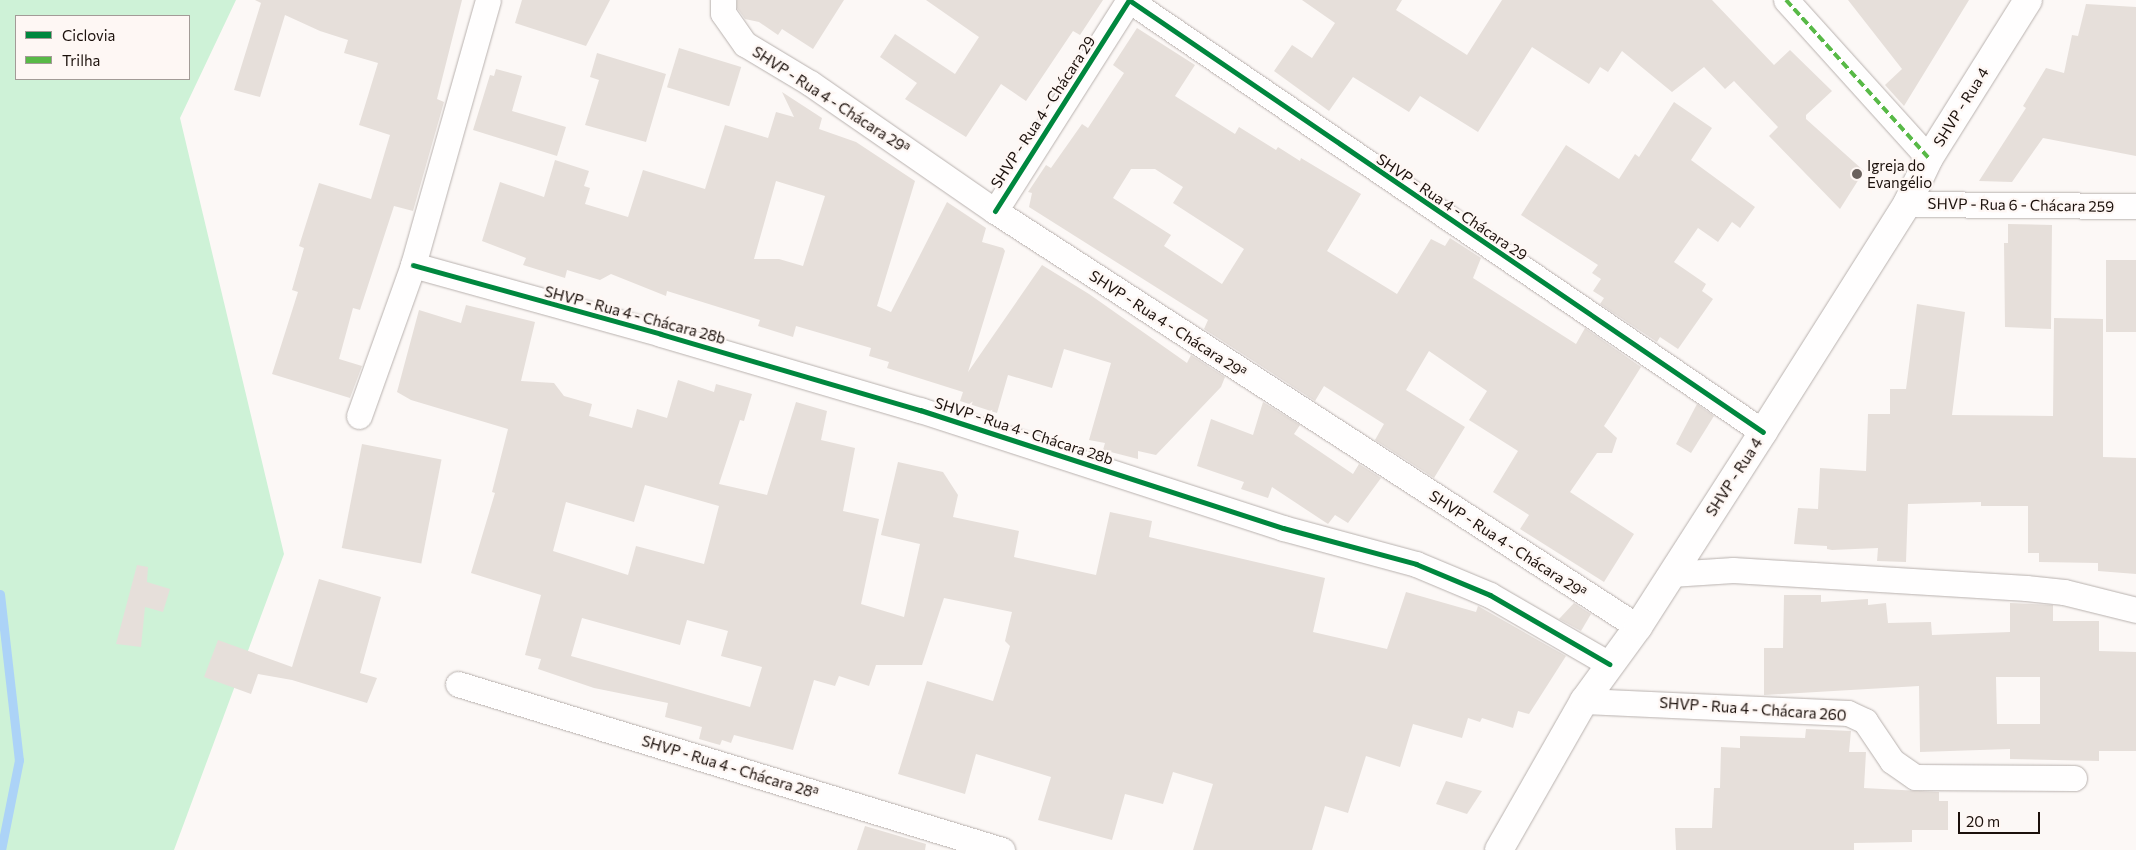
<!DOCTYPE html>
<meta charset="utf-8">
<style>
body{margin:0}
#map{position:relative;width:2136px;height:850px;overflow:hidden;background:#fcf8f6;font-family:Commissioner,sans-serif}
div>[style]{position:absolute}
[style*='--x']{left:calc(var(--x)*1px);top:calc(var(--y)*1px);width:calc(var(--w)*1px);rotate:calc(var(--a)*1deg)}
.green>*{inset:0;background:#cef2d7}
.stream>*{height:9px;margin:-4.5px;padding:0 4.5px;transform-origin:4.5px;border-radius:4.5px;background:#acd3f7}
.building>*{inset:0;background:#e6dfda;transform-origin:0 0}
.roads{filter:drop-shadow(0 0 1px #b8b1ae) drop-shadow(0 0 1px #b8b1ae)}
.street>*{height:25px;margin:-12.5px;padding:0 12.5px;transform-origin:12.5px;border-radius:12.5px;background:#fffefe}
.secondary>*{height:28px;margin:-14px;padding:0 14px;transform-origin:14px;border-radius:14px;background:#fffefe}
.quiet>*{height:4px;margin-top:-2px;transform-origin:0;background:repeating-linear-gradient(90deg,#58b947 0 8px,transparent 0 12px)}
.cycleway>*{height:5px;margin:-2.5px;padding:0 2.5px;transform-origin:2.5px;border-radius:2.5px;background:#00873e}
.dots>*{width:14px;height:14px;translate:-50% -50%;box-sizing:border-box;border:2px solid #fef7f4;border-radius:50%}
span{translate:-50% -50%;white-space:nowrap;text-align:center;line-height:1.15;-webkit-text-stroke:4.5px #fef7f4;paint-order:stroke}
.street-label{font-size:15px;color:#1b100b}
.poi-label{font-size:15px;color:#1b100b}
.left{translate:0 -50%;text-align:left}
.legend{position:absolute;left:15px;top:15px;width:175px;height:65px;box-sizing:border-box;background:#fef7f4;border:1px solid #a39b97;margin:0;padding:6px 9px;list-style:none;font-size:15px;color:#1b100b}
.legend li{display:flex;align-items:center;gap:10px;height:25px}
.legend b{width:25px;border:1px solid #a39b97}
.scale{position:absolute;left:1958px;top:812px;width:82px;height:22px;box-sizing:border-box;border:2px solid #1b100b;border-top:0;padding-left:6px;font-size:15px;line-height:18px;white-space:nowrap;color:#1b100b;-webkit-text-stroke:4px #fef7f4;paint-order:stroke}
</style>
<div id="map">
<div class="green">
<div style="clip-path:polygon(evenodd,0 0,236px 0,180px 118px,284px 554px,174px 850px,0 850px,0 0,16px 16px,189px 16px,189px 79px,16px 79px,16px 16px)"></div>
</div>
<div class="stream">
<div style="--x:0;--y:594;--w:167;--a:83.5"></div>
<div style="--x:19;--y:760;--w:92;--a:101.3"></div>
</div>
<div class="building">
<div style="clip-path:polygon(255px 0,462px 0,437px 99px,444px 102px,413px 211px,394px 206px,360px 310px,353px 308px,339px 359px,362px 366px,350px 398px,272px 374px,298px 292px,292px 290px,304px 248px,299px 246px,319px 183px,371px 199px,390px 135px,359px 125px,378px 63px,344px 53px,348px 40px,320px 31px,285px 15px,260px 97px,234px 90px,261px 3px)"></div>
<div style="clip-path:polygon(522px 0,610px 0,586px 46px,515px 23px)"></div>
<div style="clip-path:polygon(737px 0,844px 0,813px 49px,782px 29px,778px 35px,759px 22px,745px 19px,737px 8px)"></div>
<div style="clip-path:polygon(926px 0,1103px 0,1080px 35px,1073px 31px,1026px 101px,1001px 84px,966px 137px,905px 99px,917px 83px,880px 57px,895px 34px,955px 74px,979px 37px)"></div>
<div style="clip-path:polygon(1302px 0,1402px 0,1396px 10px,1467px 55px,1502px 0,1712px 0,1774px 65px,1790px 50px,1832px 91px,1806px 115px,1806px 119px,1864px 171px,1840px 209px,1769px 136px,1778px 127px,1734px 81px,1725px 89px,1704px 67px,1672px 92px,1622px 51px,1608px 72px,1600px 67px,1589px 84px,1532px 47px,1478px 132px,1420px 96px,1409px 112px,1353px 77px,1329px 111px,1274px 71px,1292px 45px,1312px 58px,1335px 23px)"></div>
<div style="clip-path:polygon(1848px 0,1969px 0,1904px 106px,1885px 85px,1902px 69px)"></div>
<div style="clip-path:polygon(2086px 4px,2136px 7px,2136px 156px,2043px 138px,2012px 182px,1979px 181px,2026px 108px,2023px 106px,2046px 68px,2064px 73px,2072px 35px,2078px 36px)"></div>
<div style="clip-path:polygon(evenodd,1137px 28px,1195px 65px,1175px 96px,1235px 134px,1239px 127px,1276px 150px,1278px 147px,1300px 161px,1301px 158px,1361px 194px,1327px 251px,1397px 294px,1431px 239px,1445px 246px,1450px 238px,1481px 258px,1473px 278px,1576px 344px,1585px 328px,1641px 367px,1604px 426px,1617px 438px,1612px 453px,1597px 453px,1570px 492px,1634px 534px,1604px 582px,1520px 529px,1529px 515px,1493px 492px,1518px 451px,1469px 420px,1487px 391px,1429px 351px,1406px 390px,1465px 427px,1434px 478px,1375px 440px,1384px 424px,1324px 386px,1315px 401px,1204px 329px,1208px 320px,1029px 207px,1032px 193px,1028px 192px,1046px 165px,1051px 168px,1082px 124px,1088px 128px,1124px 73px,1113px 65px,1137px 28px,1131px 169px,1155px 169px,1183px 187px,1173px 203px,1244px 249px,1222px 284px,1164px 246px,1171px 235px,1113px 198px,1131px 169px)"></div>
<div style="left:679px;top:48px;width:65px;height:41px;rotate:17deg"></div>
<div style="clip-path:polygon(597px 53px,666px 74px,646px 142px,585px 125px,599px 80px,590px 77px)"></div>
<div style="clip-path:polygon(496px 69px,522px 76px,512px 111px,566px 127px,557px 156px,473px 130px,490px 75px,494px 76px)"></div>
<div style="clip-path:polygon(evenodd,782px 92px,822px 118px,819px 129px,856px 142px,915px 181px,877px 306px,891px 312px,947px 202px,986px 228px,982px 242px,1003px 248px,1005px 251px,968px 372px,1042px 265px,1089px 294px,1187px 363px,1191px 355px,1225px 377px,1221px 387px,1156px 455px,1138px 451px,1138px 459px,1103px 450px,1105px 443px,1089px 440px,1111px 363px,1064px 349px,1052px 388px,1008px 375px,997px 413px,960px 401px,963px 392px,887px 368px,889px 362px,869px 356px,871px 348px,796px 326px,793px 337px,758px 326px,760px 320px,667px 291px,666px 296px,611px 274px,600px 280px,567px 270px,565px 278px,523px 265px,526px 258px,482px 241px,500px 182px,544px 197px,555px 160px,589px 171px,584px 186px,590px 188px,585px 204px,628px 217px,643px 170px,705px 189px,725px 125px,768px 138px,776px 112px,794px 117px,782px 92px,776px 181px,825px 196px,803px 266px,779px 259px,754px 259px,776px 181px)"></div>
<div style="clip-path:polygon(1674px 102px,1712px 128px,1691px 160px,1755px 207px,1740px 228px,1732px 222px,1718px 242px,1698px 228px,1674px 262px,1706px 284px,1702px 291px,1713px 299px,1678px 349px,1660px 337px,1657px 342px,1600px 304px,1604px 298px,1593px 291px,1601px 279px,1592px 273px,1598px 265px,1521px 215px,1566px 145px,1619px 179px,1635px 154px,1639px 157px)"></div>
<div style="clip-path:polygon(2008px 224px,2052px 225px,2051px 329px,2005px 327px,2004px 243px,2008px 243px)"></div>
<div style="left:2106px;top:260px;width:30px;height:72px"></div>
<div style="clip-path:polygon(1917px 304px,1965px 312px,1952px 415px,2053px 416px,2054px 318px,2103px 319px,2103px 457px,2136px 458px,2136px 574px,2098px 571px,2098px 563px,2039px 562px,2039px 553px,2028px 553px,2028px 506px,1981px 506px,1981px 502px,1908px 504px,1906px 562px,1877px 561px,1878px 548px,1832px 550px,1827px 549px,1827px 546px,1794px 544px,1798px 508px,1818px 509px,1820px 468px,1866px 471px,1868px 414px,1890px 414px,1890px 389px,1906px 389px)"></div>
<div style="clip-path:polygon(evenodd,466px 305px,535px 322px,521px 381px,554px 383px,564px 396px,592px 404px,589px 416px,632px 428px,637px 409px,667px 418px,678px 380px,714px 392px,716px 384px,752px 394px,744px 421px,740px 420px,719px 484px,767px 495px,796px 402px,827px 411px,821px 440px,855px 448px,843px 511px,879px 519px,861px 604px,904px 617px,920px 544px,881px 535px,898px 462px,943px 472px,958px 495px,953px 517px,1019px 531px,1014px 557px,1096px 575px,1110px 512px,1152px 521px,1149px 537px,1325px 578px,1313px 632px,1387px 649px,1406px 592px,1476px 612px,1478px 606px,1566px 656px,1529px 714px,1518px 711px,1513px 728px,1482px 718px,1480px 722px,1468px 718px,1462px 738px,1413px 724px,1400px 767px,1366px 756px,1348px 813px,1325px 806px,1312px 850px,1193px 850px,1213px 784px,1173px 772px,1163px 804px,1125px 794px,1112px 840px,1038px 820px,1051px 777px,976px 754px,965px 794px,898px 774px,927px 681px,993px 701px,1010px 646px,1005px 641px,1012px 612px,944px 598px,922px 665px,876px 665px,869px 686px,839px 676px,835px 686px,814px 680px,793px 750px,734px 735px,731px 743px,722px 740px,720px 745px,699px 739px,702px 727px,665px 717px,668px 703px,594px 688px,538px 669px,541px 659px,525px 655px,541px 595px,471px 573px,495px 493px,492px 492px,508px 429px,411px 400px,397px 392px,419px 310px,461px 323px,466px 305px,645px 485px,719px 506px,704px 564px,636px 546px,628px 575px,553px 551px,566px 502px,634px 522px,645px 485px,466px 305px,582px 618px,680px 645px,687px 620px,728px 631px,721px 656px,762px 667px,750px 707px,571px 656px,582px 618px)"></div>
<div style="clip-path:polygon(1263px 402px,1300px 425px,1294px 434px,1353px 474px,1359px 464px,1381px 478px,1348px 523px,1335px 515px,1328px 524px,1272px 487px,1268px 498px,1241px 489px,1244px 482px,1197px 466px,1211px 419px,1253px 435px)"></div>
<div style="clip-path:polygon(1697px 404px,1714px 416px,1691px 453px,1676px 444px)"></div>
<div style="left:362px;top:444px;width:81px;height:106px;rotate:11deg"></div>
<div style="clip-path:polygon(137px 565px,148px 567px,147px 582px,170px 589px,163px 612px,145px 607px,141px 647px,116px 644px)"></div>
<div style="clip-path:polygon(319px 579px,381px 597px,360px 673px,377px 678px,367px 703px,292px 680px,258px 674px,251px 694px,204px 677px,218px 640px,292px 667px)"></div>
<div style="clip-path:polygon(evenodd,1784px 595px,1821px 595px,1821px 602px,1868px 599px,1868px 605px,1886px 603px,1888px 623px,1931px 622px,1932px 635px,2010px 632px,2010px 603px,2053px 605px,2053px 621px,2099px 621px,2099px 651px,2136px 652px,2136px 751px,2099px 751px,2099px 761px,2010px 759px,2010px 749px,1920px 752px,1919px 686px,1764px 695px,1764px 648px,1783px 648px,1784px 595px,1996px 677px,2040px 677px,2040px 724px,1997px 724px,1996px 677px)"></div>
<div style="clip-path:polygon(1574px 603px,1591px 614px,1581px 631px,1559px 619px)"></div>
<div style="clip-path:polygon(1806px 729px,1851px 731px,1849px 752px,1866px 752px,1864px 788px,1939px 792px,1939px 801px,1948px 801px,1948px 830px,1912px 830px,1912px 842px,1854px 843px,1854px 850px,1676px 850px,1675px 828px,1712px 828px,1714px 788px,1720px 788px,1721px 747px,1740px 748px,1740px 736px,1805px 738px)"></div>
<div style="clip-path:polygon(1446px 781px,1482px 791px,1467px 814px,1436px 804px)"></div>
<div style="clip-path:polygon(865px 826px,926px 844px,925px 850px,857px 850px)"></div>
</div>
<div class="roads">
<div class="street">
<div style="--x:723;--y:0;--w:13;--a:90"></div>
<div style="--x:723;--y:13;--w:38;--a:55"></div>
<div style="--x:745;--y:44;--w:76;--a:31"></div>
<div style="--x:810;--y:83;--w:225;--a:34.7"></div>
<div style="--x:995;--y:211;--w:766;--a:32.9"></div>
<div style="--x:1786;--y:0;--w:213;--a:47.9"></div>
<div style="--x:1907;--y:204;--w:229;--a:0.5"></div>
<div style="--x:995;--y:211;--w:250;--a:-57.6"></div>
<div style="--x:1129;--y:0;--w:767;--a:34.27"></div>
<div style="--x:413;--y:265;--w:257;--a:15.5"></div>
<div style="--x:661;--y:334;--w:270;--a:16.4"></div>
<div style="--x:920;--y:410;--w:382;--a:18"></div>
<div style="--x:1283;--y:528;--w:138;--a:15.1"></div>
<div style="--x:1416;--y:564;--w:80;--a:22.7"></div>
<div style="--x:1490;--y:595;--w:138;--a:30.1"></div>
<div style="--x:359;--y:416;--w:160;--a:-70.3"></div>
<div style="--x:413;--y:265;--w:275;--a:-74.2"></div>
<div style="--x:1671;--y:574;--w:62;--a:-3.7"></div>
<div style="--x:1733;--y:570;--w:294;--a:3.5"></div>
<div style="--x:2026;--y:588;--w:38;--a:6"></div>
<div style="--x:2064;--y:592;--w:74;--a:14"></div>
<div style="--x:458;--y:684;--w:569;--a:16.97"></div>
<div style="--x:1584;--y:701;--w:264;--a:2.6"></div>
<div style="--x:1848;--y:713;--w:19;--a:25"></div>
<div style="--x:1865;--y:721;--w:48;--a:56"></div>
<div style="--x:1892;--y:761;--w:28;--a:35"></div>
<div style="--x:1915;--y:777;--w:159;--a:0.4"></div>
</div>
<div class="secondary">
<div style="--x:1499;--y:850;--w:172;--a:-60.3"></div>
<div style="--x:1584;--y:701;--w:92;--a:-53.9"></div>
<div style="--x:1638;--y:627;--w:232;--a:-57.3"></div>
<div style="--x:1763;--y:432;--w:270;--a:-57.7"></div>
<div style="--x:1907;--y:204;--w:51;--a:-64.4"></div>
<div style="--x:1929;--y:158;--w:186;--a:-57.9"></div>
</div>
</div>
<div class="quiet">
<div style="--x:1786;--y:0;--w:213;--a:47.9"></div>
</div>
<div class="cycleway">
<div style="--x:995;--y:211;--w:250;--a:-57.6"></div>
<div style="--x:1129;--y:0;--w:767;--a:34.27"></div>
<div style="--x:413;--y:265;--w:257;--a:15.5"></div>
<div style="--x:661;--y:334;--w:270;--a:16.4"></div>
<div style="--x:920;--y:410;--w:382;--a:18"></div>
<div style="--x:1283;--y:528;--w:138;--a:15.1"></div>
<div style="--x:1416;--y:564;--w:80;--a:22.7"></div>
<div style="--x:1490;--y:595;--w:138;--a:30.1"></div>
</div>
<div class="dots">
<div style="left:1857px;top:174px;background:#6a615d"></div>
</div>
<div class="street-label">
<span style="left:831px;top:100px;rotate:33deg">SHVP - Rua 4 - Chácara 29ª</span>
<span style="left:1961px;top:107px;rotate:-58deg">SHVP - Rua 4</span>
<span style="left:1043px;top:112px;rotate:-57deg">SHVP - Rua 4 - Chácara 29</span>
<span style="left:2021px;top:205px;rotate:1deg">SHVP - Rua 6 - Chácara 259</span>
<span style="left:1452px;top:207px;rotate:34deg">SHVP - Rua 4 - Chácara 29</span>
<span style="left:635px;top:315px;rotate:15deg">SHVP - Rua 4 - Chácara 28b</span>
<span style="left:1168px;top:324px;rotate:33deg">SHVP - Rua 4 - Chácara 29ª</span>
<span style="left:1024px;top:431px;rotate:18deg">SHVP - Rua 4 - Chácara 28b</span>
<span style="left:1734px;top:477px;rotate:-57deg">SHVP - Rua 4</span>
<span style="left:1508px;top:544px;rotate:33deg">SHVP - Rua 4 - Chácara 29ª</span>
<span style="left:1753px;top:709px;rotate:4deg">SHVP - Rua 4 - Chácara 260</span>
<span style="left:730px;top:767px;rotate:17deg">SHVP - Rua 4 - Chácara 28ª</span>
</div>
<div class="poi-label">
<span class="left" style="left:1867px;top:174px">Igreja do<br>Evangélio</span>
</div>
<ul class="legend">
<li><b style="height:6px;background:#00873e"></b>Ciclovia</li>
<li><b style="height:6px;background:#58b947"></b>Trilha</li>
</ul>
<div class="scale">20 m</div>
</div>
